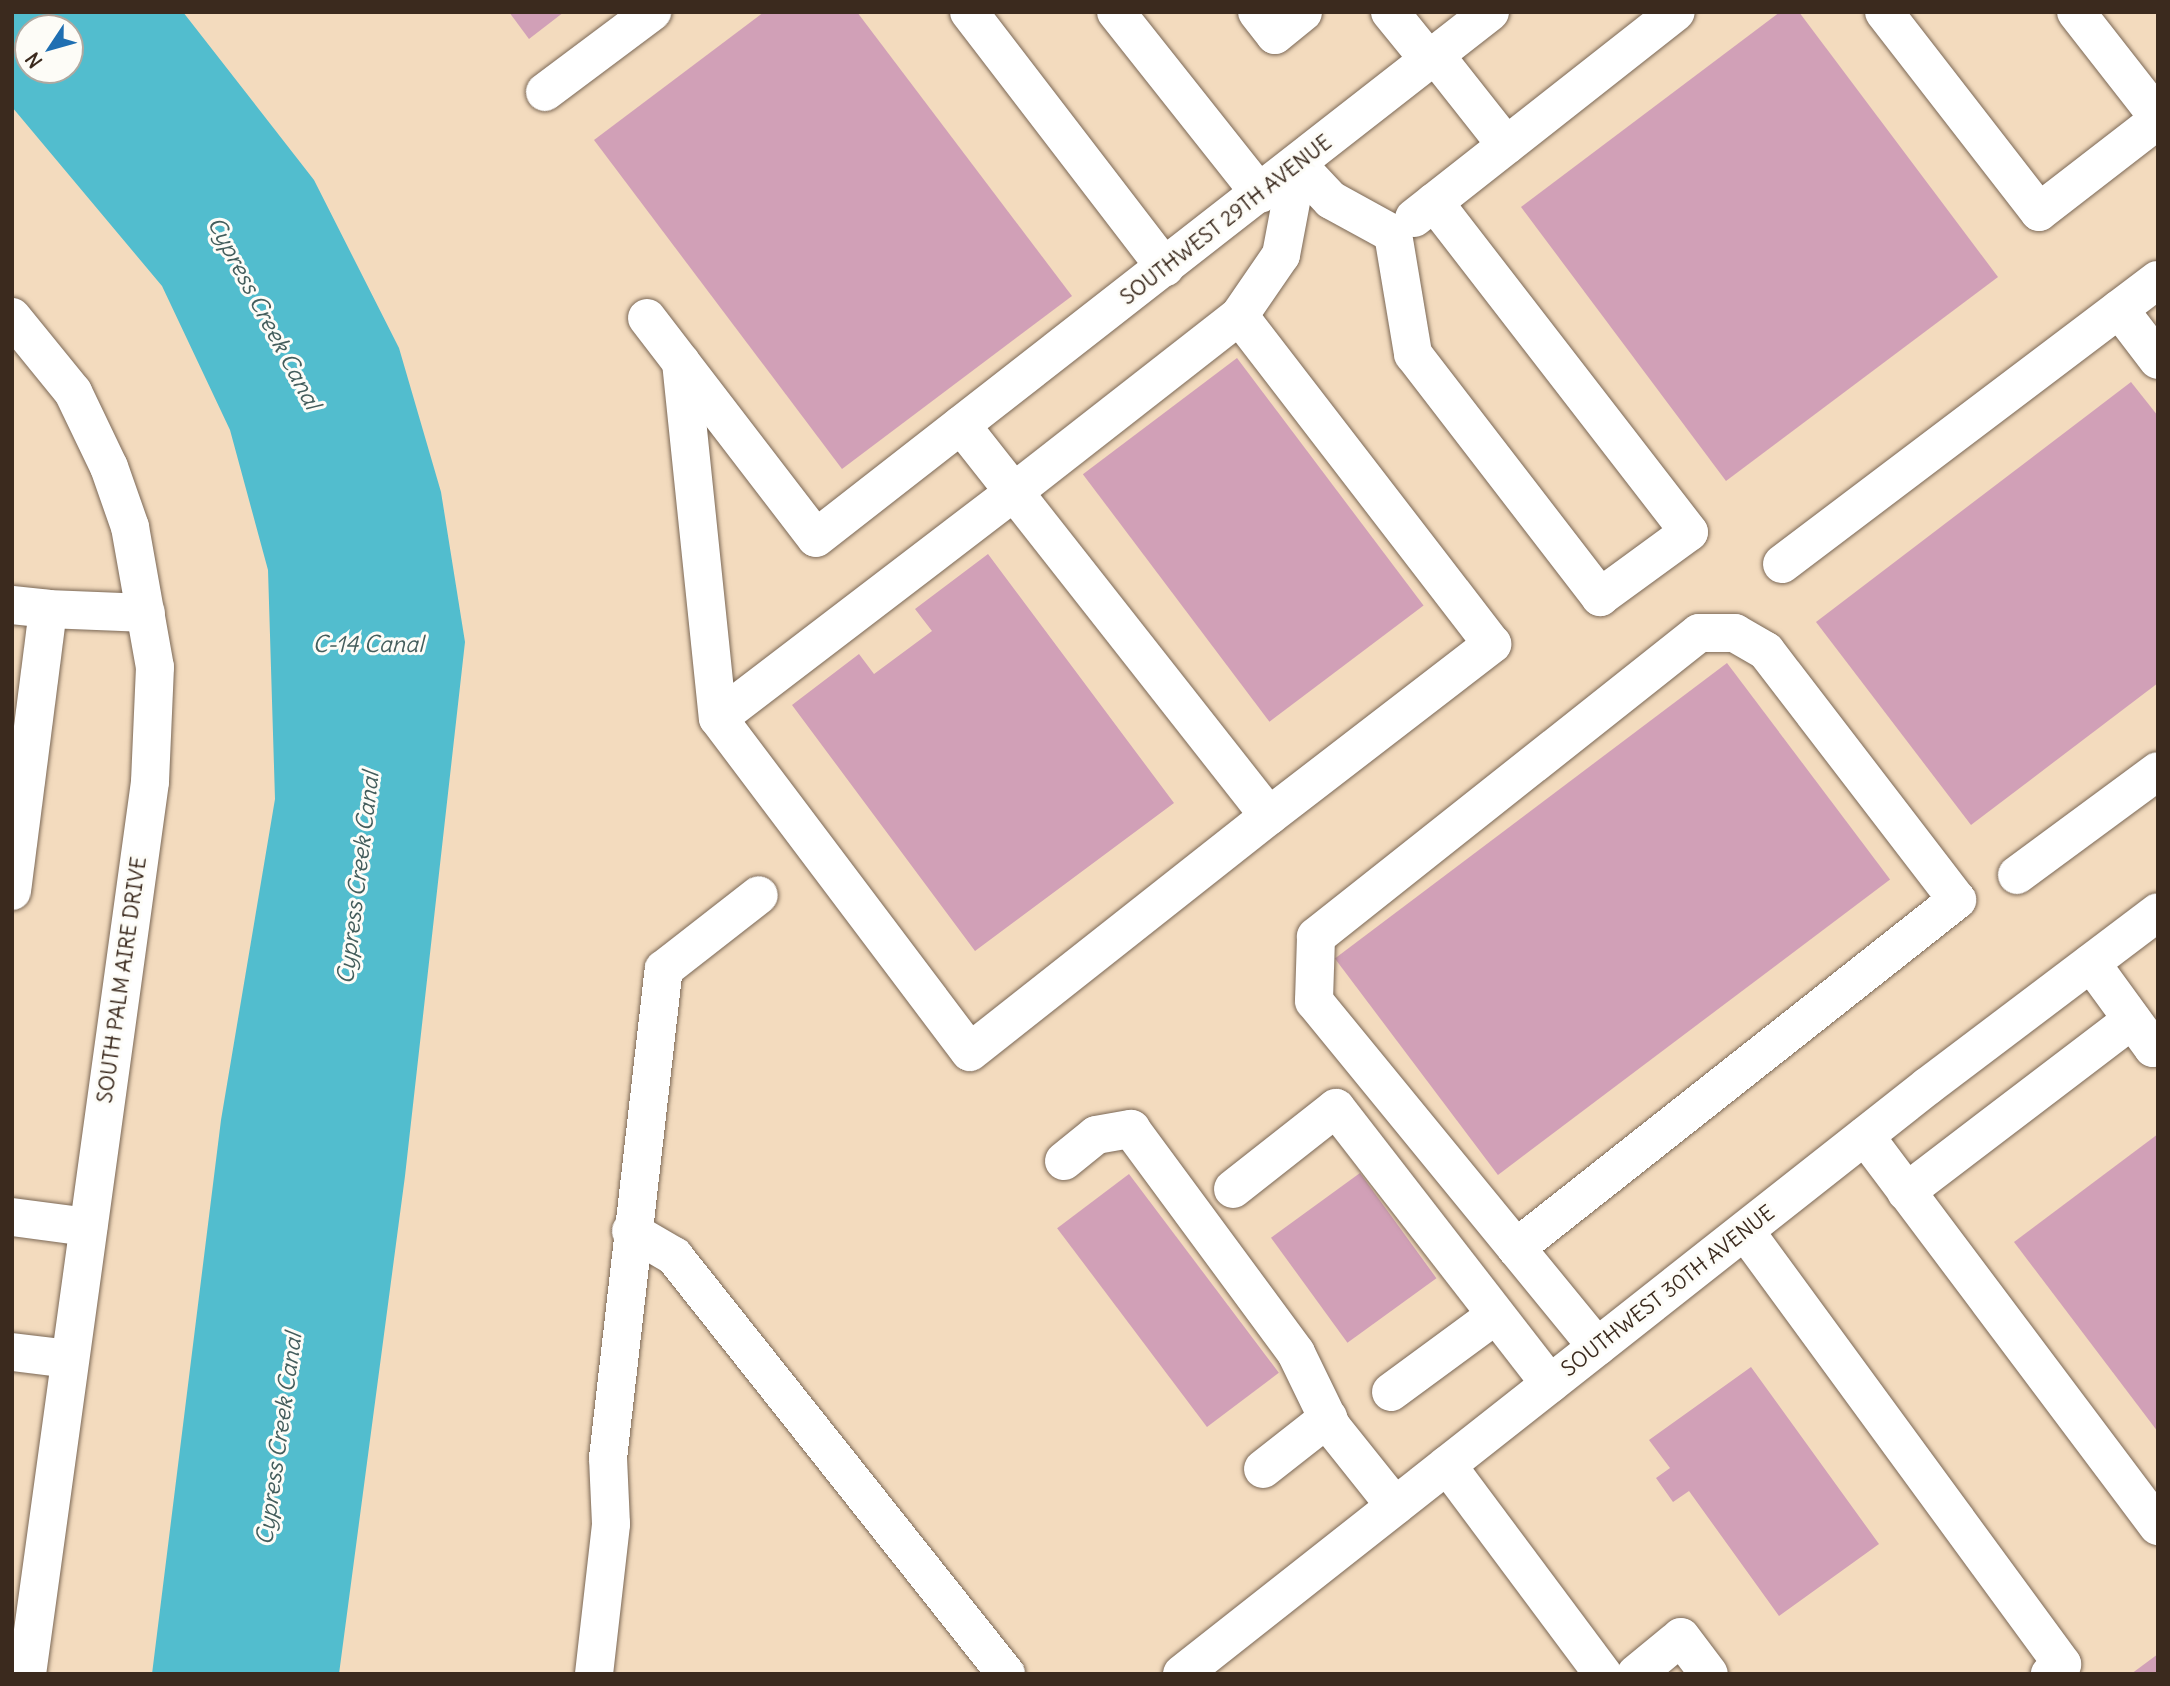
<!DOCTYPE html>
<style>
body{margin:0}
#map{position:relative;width:2170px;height:1686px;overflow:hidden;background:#f3dbbe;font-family:Delius,sans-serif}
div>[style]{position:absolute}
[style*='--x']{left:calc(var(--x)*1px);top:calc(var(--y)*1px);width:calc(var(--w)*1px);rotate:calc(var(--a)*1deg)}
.water>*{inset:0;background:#52bdce}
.building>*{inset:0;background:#d1a0b7;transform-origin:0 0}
.roads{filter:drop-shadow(0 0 2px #7b6856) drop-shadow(0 0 2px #7b6856)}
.minor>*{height:38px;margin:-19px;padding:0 19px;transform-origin:19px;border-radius:19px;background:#fff}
span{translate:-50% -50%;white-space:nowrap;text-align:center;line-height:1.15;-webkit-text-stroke:6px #fdfcf7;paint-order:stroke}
.street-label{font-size:21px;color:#3b2a1e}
.water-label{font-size:23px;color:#435d5c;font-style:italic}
.frame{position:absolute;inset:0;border:14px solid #3b2a1e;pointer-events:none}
.north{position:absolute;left:14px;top:14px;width:70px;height:70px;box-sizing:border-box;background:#fdfcf7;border:2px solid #afa8a0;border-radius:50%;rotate:234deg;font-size:19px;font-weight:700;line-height:28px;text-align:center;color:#3b2a1e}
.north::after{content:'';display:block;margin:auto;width:24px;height:32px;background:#1f6fb2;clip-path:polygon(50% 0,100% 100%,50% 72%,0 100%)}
</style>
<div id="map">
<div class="water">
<div style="clip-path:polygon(evenodd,12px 12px,183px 12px,314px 180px,399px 348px,441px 492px,465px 642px,405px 1176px,339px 1674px,152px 1674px,221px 1120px,275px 799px,268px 570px,230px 430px,162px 286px,12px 107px,12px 12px,28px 28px,70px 28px,70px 70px,28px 70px,28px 28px)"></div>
</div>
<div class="building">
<div style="clip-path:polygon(509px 12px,564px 12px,529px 39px)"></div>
<div style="clip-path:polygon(764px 12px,857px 12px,1072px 296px,842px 469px,594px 140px)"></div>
<div style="clip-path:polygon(1780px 12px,1799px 12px,1998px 277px,1726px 481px,1521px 207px)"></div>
<div style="left:1237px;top:358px;width:310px;height:193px;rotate:53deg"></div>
<div style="clip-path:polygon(2131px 382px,2158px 416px,2158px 683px,1971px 825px,1816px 622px)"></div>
<div style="clip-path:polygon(988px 554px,1174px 803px,975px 951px,792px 705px,859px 654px,874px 674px,932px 631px,915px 609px)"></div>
<div style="left:1727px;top:663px;width:271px;height:491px;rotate:53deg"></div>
<div style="clip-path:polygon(2158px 1134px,2158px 1432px,2014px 1242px)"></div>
<div style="left:1360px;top:1173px;width:130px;height:110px;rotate:54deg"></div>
<div style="left:1129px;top:1174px;width:249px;height:90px;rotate:53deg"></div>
<div style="clip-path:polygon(1751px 1367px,1879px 1544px,1779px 1616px,1689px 1491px,1673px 1502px,1656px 1478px,1670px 1468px,1649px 1440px)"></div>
<div style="clip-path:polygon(2158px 1654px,2158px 1674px,2131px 1674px)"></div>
</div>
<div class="roads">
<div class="minor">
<div style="--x:969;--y:12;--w:322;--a:52.5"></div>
<div style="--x:1116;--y:12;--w:232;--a:51.6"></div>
<div style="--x:1257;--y:12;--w:29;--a:52"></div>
<div style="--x:1275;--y:35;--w:36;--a:-39"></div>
<div style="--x:1390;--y:12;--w:62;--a:50.9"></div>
<div style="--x:1884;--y:12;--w:253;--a:52.2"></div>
<div style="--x:2039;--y:212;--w:150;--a:-37.7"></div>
<div style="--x:2076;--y:12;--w:133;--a:52"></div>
<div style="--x:1435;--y:55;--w:115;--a:51.7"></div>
<div style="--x:545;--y:92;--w:134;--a:-36.8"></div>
<div style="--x:1298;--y:165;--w:48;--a:46.7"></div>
<div style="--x:1331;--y:200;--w:71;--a:28.7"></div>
<div style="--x:1414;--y:218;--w:333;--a:-38.2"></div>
<div style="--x:1393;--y:234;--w:122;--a:80.5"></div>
<div style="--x:1413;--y:354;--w:307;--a:52.4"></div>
<div style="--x:1600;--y:597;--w:110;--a:-36.1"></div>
<div style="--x:1689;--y:532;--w:417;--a:-127.7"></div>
<div style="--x:2119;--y:309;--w:64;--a:52.6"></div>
<div style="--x:1239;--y:316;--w:74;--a:-55.5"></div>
<div style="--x:1281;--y:255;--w:92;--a:-79.3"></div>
<div style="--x:12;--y:317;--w:97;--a:50.9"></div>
<div style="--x:73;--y:392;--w:83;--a:64.4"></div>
<div style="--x:109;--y:467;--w:64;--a:70.7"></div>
<div style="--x:130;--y:527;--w:142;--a:79.9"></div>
<div style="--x:155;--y:667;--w:115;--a:92.5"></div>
<div style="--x:150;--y:782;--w:900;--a:97.85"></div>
<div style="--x:647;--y:318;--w:277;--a:52.5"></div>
<div style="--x:816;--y:538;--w:855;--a:-37.97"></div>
<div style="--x:681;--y:362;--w:358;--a:84.1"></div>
<div style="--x:961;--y:425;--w:85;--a:51.7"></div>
<div style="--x:1014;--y:492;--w:412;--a:51.8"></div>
<div style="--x:1269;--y:816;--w:282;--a:-37.6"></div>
<div style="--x:1492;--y:644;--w:414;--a:-127.6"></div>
<div style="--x:1239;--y:316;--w:286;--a:142"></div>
<div style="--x:1014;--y:492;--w:372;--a:142.6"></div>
<div style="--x:718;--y:718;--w:418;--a:53"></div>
<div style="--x:970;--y:1052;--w:381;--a:-38.3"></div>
<div style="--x:1782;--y:564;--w:471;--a:-37.1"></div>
<div style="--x:12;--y:605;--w:36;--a:6"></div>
<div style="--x:2017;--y:875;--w:175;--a:-36.4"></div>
<div style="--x:12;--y:891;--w:284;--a:-82.7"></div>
<div style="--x:48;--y:609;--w:98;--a:2.3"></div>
<div style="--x:2091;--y:963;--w:105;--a:53.9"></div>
<div style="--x:2153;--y:1048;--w:6;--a:-31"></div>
<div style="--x:1865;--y:1136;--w:488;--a:53.1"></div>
<div style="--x:1064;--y:1161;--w:41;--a:-39.1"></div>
<div style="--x:1096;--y:1135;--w:36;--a:-10"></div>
<div style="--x:1131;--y:1129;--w:278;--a:53.6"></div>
<div style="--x:1296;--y:1353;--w:82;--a:64.1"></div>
<div style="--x:1332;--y:1427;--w:101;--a:51.4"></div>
<div style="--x:1233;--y:1189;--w:131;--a:-38.2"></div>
<div style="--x:1336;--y:1108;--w:349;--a:52.2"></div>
<div style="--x:1906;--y:1192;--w:284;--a:-37.3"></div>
<div style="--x:12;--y:1217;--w:77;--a:7.5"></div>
<div style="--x:631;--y:1231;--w:50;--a:30.2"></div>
<div style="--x:674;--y:1256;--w:534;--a:51.54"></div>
<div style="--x:1745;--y:1231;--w:537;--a:53.79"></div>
<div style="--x:2062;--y:1664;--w:16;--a:140"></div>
<div style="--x:1516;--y:1248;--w:562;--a:-38.28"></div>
<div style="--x:1957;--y:900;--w:314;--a:-127.5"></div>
<div style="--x:1766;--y:651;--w:36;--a:-150"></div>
<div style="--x:1735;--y:633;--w:36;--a:180"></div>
<div style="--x:1699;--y:633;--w:489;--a:141.6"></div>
<div style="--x:1316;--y:937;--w:64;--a:91.8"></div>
<div style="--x:1314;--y:1001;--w:447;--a:50.7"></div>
<div style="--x:12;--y:1352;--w:57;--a:7"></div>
<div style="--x:1391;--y:1392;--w:130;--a:-36.3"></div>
<div style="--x:1447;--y:1465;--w:261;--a:53.3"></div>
<div style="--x:1263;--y:1469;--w:83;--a:-38.1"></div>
<div style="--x:594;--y:1674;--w:151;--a:-83.5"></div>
<div style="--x:611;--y:1524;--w:66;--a:-92.6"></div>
<div style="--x:608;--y:1458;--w:492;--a:-83.5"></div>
<div style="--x:664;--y:969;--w:120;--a:-37.9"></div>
<div style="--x:1182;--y:1674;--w:950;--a:-38.25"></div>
<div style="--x:1928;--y:1086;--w:288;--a:-37.1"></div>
<div style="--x:1636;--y:1674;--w:58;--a:-39.4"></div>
<div style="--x:1681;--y:1637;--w:46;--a:52.9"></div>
</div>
</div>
<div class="street-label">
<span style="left:1226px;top:220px;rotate:-38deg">SOUTHWEST 29TH AVENUE</span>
<span style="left:122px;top:980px;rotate:-82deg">SOUTH PALM AIRE DRIVE</span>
<span style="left:1668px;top:1291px;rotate:-38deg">SOUTHWEST 30TH AVENUE</span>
</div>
<div class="water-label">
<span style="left:264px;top:313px;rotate:62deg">Cypress Creek Canal</span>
<span style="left:368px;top:644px">C-14 Canal</span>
<span style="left:358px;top:878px;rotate:-83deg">Cypress Creek Canal</span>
<span style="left:279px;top:1439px;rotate:-82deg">Cypress Creek Canal</span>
</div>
<div class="frame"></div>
<div class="north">N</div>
</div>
